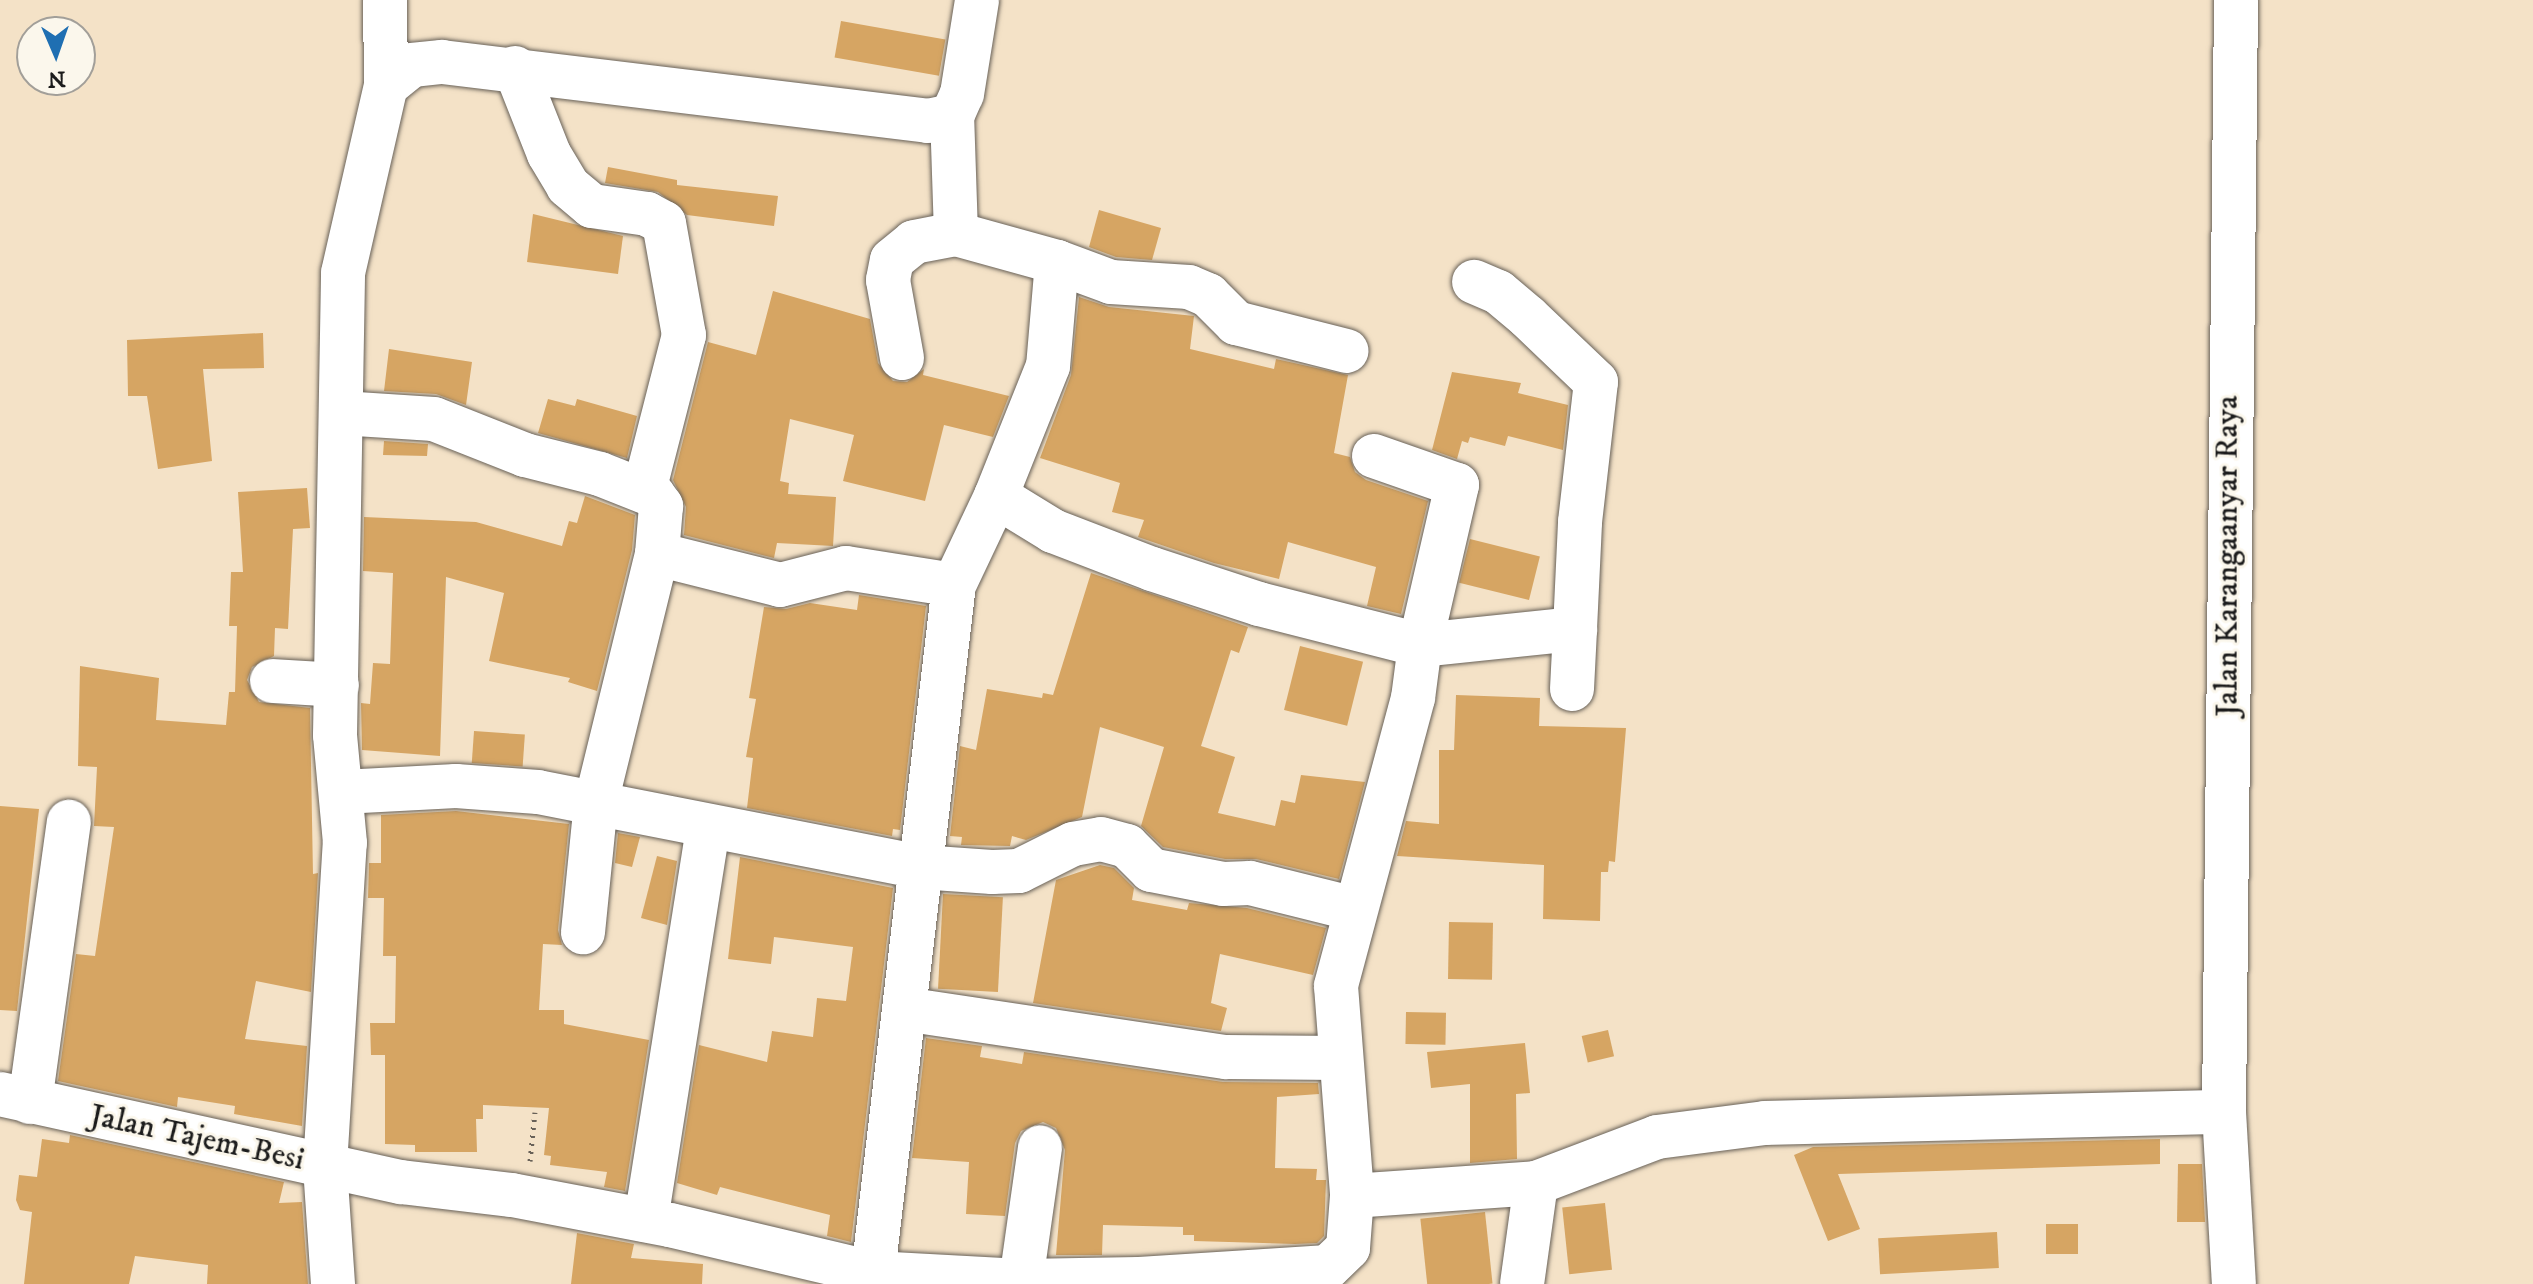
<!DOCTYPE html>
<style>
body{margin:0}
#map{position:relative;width:2533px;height:1284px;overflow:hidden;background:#f4e2c7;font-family:"IM FELL DW Pica",serif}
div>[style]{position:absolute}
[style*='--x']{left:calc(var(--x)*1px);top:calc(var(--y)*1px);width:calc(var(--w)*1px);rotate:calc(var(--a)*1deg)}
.building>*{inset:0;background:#d6a563;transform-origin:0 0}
.path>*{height:5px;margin-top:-2.5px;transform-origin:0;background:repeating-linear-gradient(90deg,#686158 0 2px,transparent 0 8px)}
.roads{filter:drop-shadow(0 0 2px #686158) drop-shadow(0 0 2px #686158)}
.minor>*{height:44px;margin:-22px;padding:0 22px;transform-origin:22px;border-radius:22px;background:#fff}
span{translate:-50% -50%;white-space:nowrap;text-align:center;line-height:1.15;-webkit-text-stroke:6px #fbf7ec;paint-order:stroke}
.street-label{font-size:32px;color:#1c1c1c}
.north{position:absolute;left:16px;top:16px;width:80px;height:80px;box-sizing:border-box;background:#fbf7ec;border:2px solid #a29f99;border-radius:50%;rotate:178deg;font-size:22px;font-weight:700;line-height:32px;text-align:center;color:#1c1c1c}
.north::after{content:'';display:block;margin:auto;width:28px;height:36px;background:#1f6fb2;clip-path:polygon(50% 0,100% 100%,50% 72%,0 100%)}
</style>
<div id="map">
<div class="building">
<div style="left:841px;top:21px;width:106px;height:37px;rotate:10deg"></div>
<div style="clip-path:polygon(608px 167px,677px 180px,677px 185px,778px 196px,774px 226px,687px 215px,658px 192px,605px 183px)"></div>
<div style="clip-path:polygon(1099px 210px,1161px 228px,1152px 260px,1116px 257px,1089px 247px)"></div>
<div style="clip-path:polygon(533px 214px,623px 236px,618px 274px,527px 262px)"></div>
<div style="clip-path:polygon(773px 291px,870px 319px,878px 363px,893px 381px,907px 382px,924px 369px,923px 375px,1009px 396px,993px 437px,944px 425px,925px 501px,843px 481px,854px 435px,790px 419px,780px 481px,789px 483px,788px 494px,836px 497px,833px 546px,777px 543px,774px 558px,684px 535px,686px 507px,673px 480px,708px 342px,756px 355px)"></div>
<div style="clip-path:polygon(1079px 297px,1109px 307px,1194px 316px,1190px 349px,1274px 369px,1276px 359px,1348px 375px,1334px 453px,1350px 457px,1355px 472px,1366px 480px,1428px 501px,1401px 614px,1367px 606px,1376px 567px,1288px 542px,1279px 579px,1214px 563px,1138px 537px,1144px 520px,1112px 512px,1120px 483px,1040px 458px,1071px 375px)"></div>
<div style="clip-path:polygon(263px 333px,264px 368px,203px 369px,212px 461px,158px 469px,147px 396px,128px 396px,127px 340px)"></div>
<div style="clip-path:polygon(389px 349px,472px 362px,466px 405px,436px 394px,384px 391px)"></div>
<div style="clip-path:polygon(1452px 372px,1521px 383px,1518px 393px,1568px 405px,1563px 450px,1508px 436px,1505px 446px,1470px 437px,1468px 443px,1462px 441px,1457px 459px,1432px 450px)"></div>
<div style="clip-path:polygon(548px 399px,575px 406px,577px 399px,637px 416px,627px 458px,538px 433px)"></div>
<div style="clip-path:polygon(384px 441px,428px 444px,427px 456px,383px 455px)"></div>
<div style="clip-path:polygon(307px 488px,310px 528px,293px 529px,288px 629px,275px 628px,274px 656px,252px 667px,247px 680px,259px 702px,310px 708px,313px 874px,318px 873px,311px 992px,256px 981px,245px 1039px,307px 1046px,302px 1126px,234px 1114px,235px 1106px,178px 1097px,177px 1107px,58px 1081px,76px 954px,95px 956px,114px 827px,94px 826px,97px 767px,78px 766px,80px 666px,159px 678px,156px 720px,226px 725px,229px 692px,235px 692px,237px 626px,229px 626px,231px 572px,243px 572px,238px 492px)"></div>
<div style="clip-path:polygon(585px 496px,635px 515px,632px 550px,597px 691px,568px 682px,570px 678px,489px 661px,504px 593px,446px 577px,440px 756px,362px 750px,361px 703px,370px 704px,373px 663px,390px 664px,393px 573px,363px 571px,364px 517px,476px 522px,562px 546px,569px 521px,577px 523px)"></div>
<div style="left:1470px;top:539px;width:72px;height:45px;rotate:14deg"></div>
<div style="clip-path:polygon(1091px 573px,1248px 627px,1239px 653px,1231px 650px,1201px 746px,1235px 757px,1218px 813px,1275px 826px,1281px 800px,1295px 803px,1301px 775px,1365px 782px,1339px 879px,1256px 859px,1225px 859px,1163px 847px,1141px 826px,1164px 747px,1100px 727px,1082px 817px,1026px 840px,1012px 836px,1010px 846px,961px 845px,962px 837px,950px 836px,960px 746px,976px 750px,987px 689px,1042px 698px,1043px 693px,1053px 695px)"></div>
<div style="clip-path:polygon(859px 595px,926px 606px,900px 830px,893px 829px,892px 836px,747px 808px,753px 758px,746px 757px,756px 699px,749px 698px,764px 607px,786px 609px,810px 603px,857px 610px)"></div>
<div style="left:1300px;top:646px;width:65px;height:66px;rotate:14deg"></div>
<div style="clip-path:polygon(1456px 695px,1540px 698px,1539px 726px,1626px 728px,1615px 862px,1609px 861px,1608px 872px,1601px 872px,1600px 921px,1543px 919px,1544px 865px,1397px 856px,1406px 821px,1439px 824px,1439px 750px,1454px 750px)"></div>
<div style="left:474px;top:731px;width:51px;height:32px;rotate:4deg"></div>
<div style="clip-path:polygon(0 806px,39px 809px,17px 1011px,0 1010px)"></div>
<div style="clip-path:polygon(456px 811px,569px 824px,558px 930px,562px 945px,543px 944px,539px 1010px,564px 1010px,564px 1024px,649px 1040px,625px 1191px,604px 1187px,607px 1172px,550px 1165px,551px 1156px,544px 1155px,549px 1108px,483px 1105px,483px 1119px,476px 1119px,477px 1152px,415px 1152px,415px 1145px,385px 1144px,385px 1055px,371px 1055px,370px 1023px,395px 1023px,396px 956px,383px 956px,384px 898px,368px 898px,369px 863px,381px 863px,381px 815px)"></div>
<div style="clip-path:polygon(618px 833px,640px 837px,632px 867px,615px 863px)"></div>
<div style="clip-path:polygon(657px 856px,677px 861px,667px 925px,641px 918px)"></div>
<div style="clip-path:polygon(740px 857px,893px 888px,851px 1242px,827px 1236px,830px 1215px,720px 1187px,717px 1195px,677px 1183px,699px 1045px,767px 1062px,772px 1031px,813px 1037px,817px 998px,846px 1001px,853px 947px,774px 937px,771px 964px,728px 959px)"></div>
<div style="clip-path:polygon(1100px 865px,1114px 868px,1134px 888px,1132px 900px,1187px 910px,1189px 903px,1247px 908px,1326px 928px,1313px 975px,1220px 954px,1211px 1003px,1227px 1008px,1221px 1031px,1033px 1003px,1056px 880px)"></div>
<div style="left:943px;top:894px;width:60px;height:95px;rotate:3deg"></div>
<div style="left:1449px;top:922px;width:44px;height:57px;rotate:1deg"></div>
<div style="left:1406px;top:1012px;width:40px;height:32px;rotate:1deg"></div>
<div style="left:1608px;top:1030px;width:27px;height:27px;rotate:77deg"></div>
<div style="clip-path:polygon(926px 1038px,982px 1046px,980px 1057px,1022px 1064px,1024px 1052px,1223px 1082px,1318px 1083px,1319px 1094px,1277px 1097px,1275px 1168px,1317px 1169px,1316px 1180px,1326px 1180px,1324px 1236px,1317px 1243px,1295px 1244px,1194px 1241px,1194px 1235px,1183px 1235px,1183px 1227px,1103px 1225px,1102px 1255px,1056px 1255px,1065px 1150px,1056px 1128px,1043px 1122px,1021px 1131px,1015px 1143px,1005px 1216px,966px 1214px,969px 1162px,912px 1158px)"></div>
<div style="clip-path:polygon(1525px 1043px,1530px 1093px,1516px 1094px,1517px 1159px,1470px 1163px,1470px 1084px,1431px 1088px,1427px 1052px)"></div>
<div style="clip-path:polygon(70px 1135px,284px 1182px,279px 1203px,302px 1202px,308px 1284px,207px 1284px,208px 1265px,135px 1256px,129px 1284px,24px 1284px,32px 1212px,20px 1210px,16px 1200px,19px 1175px,37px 1177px,42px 1139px,69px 1143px)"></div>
<div style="clip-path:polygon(2160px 1139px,2160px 1164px,1838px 1174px,1860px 1229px,1828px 1241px,1794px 1155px,1813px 1147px)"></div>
<div style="clip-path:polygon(2178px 1164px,2202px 1164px,2205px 1222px,2177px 1222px)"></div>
<div style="left:1605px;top:1203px;width:67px;height:43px;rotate:84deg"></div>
<div style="left:1485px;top:1212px;width:72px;height:65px;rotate:84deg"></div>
<div style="left:2046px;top:1224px;width:32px;height:30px"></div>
<div style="left:1997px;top:1232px;width:36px;height:119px;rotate:87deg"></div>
<div style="clip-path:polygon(577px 1233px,634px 1244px,631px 1258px,703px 1264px,702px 1284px,571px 1284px)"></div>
</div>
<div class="path">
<div style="--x:530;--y:1161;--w:49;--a:-84.2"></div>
</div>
<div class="roads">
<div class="minor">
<div style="--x:385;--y:0;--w:86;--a:89.3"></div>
<div style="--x:515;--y:68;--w:92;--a:68.4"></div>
<div style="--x:549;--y:154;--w:37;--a:59"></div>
<div style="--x:568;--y:186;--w:31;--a:40"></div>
<div style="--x:592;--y:206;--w:56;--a:8.3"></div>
<div style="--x:647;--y:214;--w:19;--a:28"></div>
<div style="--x:664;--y:223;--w:114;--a:79.9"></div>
<div style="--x:684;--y:335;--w:161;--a:104.4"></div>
<div style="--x:956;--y:234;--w:105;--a:15.5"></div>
<div style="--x:1057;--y:262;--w:104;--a:94.9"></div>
<div style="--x:1048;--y:366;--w:140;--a:111.8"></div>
<div style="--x:996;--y:496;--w:67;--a:31.6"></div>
<div style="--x:1053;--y:531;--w:106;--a:21"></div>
<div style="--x:1152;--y:569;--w:113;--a:18.1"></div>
<div style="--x:1259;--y:604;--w:166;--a:14.3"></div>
<div style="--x:1420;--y:645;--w:53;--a:97.5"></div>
<div style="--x:1413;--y:698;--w:298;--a:105"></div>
<div style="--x:1336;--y:986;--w:211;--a:85.6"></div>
<div style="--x:1352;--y:1196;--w:52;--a:94.4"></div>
<div style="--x:1348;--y:1248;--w:28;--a:136"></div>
<div style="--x:1328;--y:1267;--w:189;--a:176.4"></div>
<div style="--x:1139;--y:1279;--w:118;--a:179"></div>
<div style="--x:1021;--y:1281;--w:148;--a:-176.9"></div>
<div style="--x:873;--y:1273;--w:693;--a:-83.29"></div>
<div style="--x:954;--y:585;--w:98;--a:-64.7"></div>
<div style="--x:1057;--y:262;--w:58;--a:20.3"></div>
<div style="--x:1111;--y:282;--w:78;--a:3.7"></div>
<div style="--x:1189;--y:287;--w:21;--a:23"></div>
<div style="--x:1208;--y:295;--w:40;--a:45"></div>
<div style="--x:1236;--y:323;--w:114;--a:14.2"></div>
<div style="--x:902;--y:358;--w:79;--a:-100.2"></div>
<div style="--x:888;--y:280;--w:20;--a:-79"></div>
<div style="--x:892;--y:260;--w:28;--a:-39"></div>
<div style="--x:914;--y:242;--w:43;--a:-10.8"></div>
<div style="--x:956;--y:234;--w:118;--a:-91.9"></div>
<div style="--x:341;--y:413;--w:93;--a:3.7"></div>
<div style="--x:434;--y:419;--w:98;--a:21.6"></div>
<div style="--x:525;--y:455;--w:77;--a:14.2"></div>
<div style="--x:600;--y:474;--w:57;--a:21.6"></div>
<div style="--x:653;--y:495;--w:14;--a:54"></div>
<div style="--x:661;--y:506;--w:48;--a:94.8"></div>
<div style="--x:657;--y:554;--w:255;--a:103.8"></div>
<div style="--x:596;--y:802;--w:131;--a:95.7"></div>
<div style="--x:1374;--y:456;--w:88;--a:19.3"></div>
<div style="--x:1457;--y:485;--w:164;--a:103"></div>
<div style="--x:1420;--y:645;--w:156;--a:-5.9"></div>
<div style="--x:1575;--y:629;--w:107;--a:-87.3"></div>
<div style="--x:1580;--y:522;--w:141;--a:-83.5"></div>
<div style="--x:1596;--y:382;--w:94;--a:-136.3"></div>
<div style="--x:1528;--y:317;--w:39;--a:-140"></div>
<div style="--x:1498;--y:292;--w:26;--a:-157"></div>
<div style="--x:657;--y:554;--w:127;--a:14.1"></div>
<div style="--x:780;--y:585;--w:68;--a:-14.4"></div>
<div style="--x:846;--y:568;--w:109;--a:8.9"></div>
<div style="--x:272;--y:681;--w:65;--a:3.5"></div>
<div style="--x:1572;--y:689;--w:60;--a:-87.1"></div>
<div style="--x:342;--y:792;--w:114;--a:-3"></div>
<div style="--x:456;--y:786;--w:82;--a:4.2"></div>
<div style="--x:538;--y:792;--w:389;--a:11.1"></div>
<div style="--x:920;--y:867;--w:72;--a:4"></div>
<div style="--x:992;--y:872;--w:27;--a:-2"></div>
<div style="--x:1019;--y:871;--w:60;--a:-26.6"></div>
<div style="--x:1073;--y:844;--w:28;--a:-10"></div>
<div style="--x:1101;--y:839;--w:27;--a:15"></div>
<div style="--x:1127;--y:846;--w:34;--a:45"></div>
<div style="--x:1151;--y:870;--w:73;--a:11"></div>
<div style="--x:1223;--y:884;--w:27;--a:-2"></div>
<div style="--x:1250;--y:883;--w:107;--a:14"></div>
<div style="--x:904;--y:1009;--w:326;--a:8.5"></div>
<div style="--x:1226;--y:1057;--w:113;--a:0.5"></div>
<div style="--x:0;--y:1094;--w:411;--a:12.4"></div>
<div style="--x:401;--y:1182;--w:112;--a:6.7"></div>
<div style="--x:512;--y:1195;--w:161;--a:10.8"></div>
<div style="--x:670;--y:1225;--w:209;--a:13.3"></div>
<div style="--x:873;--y:1273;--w:11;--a:80"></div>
<div style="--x:30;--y:1102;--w:283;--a:-82.1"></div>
<div style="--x:2224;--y:1112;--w:1112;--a:-89.38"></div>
<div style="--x:1352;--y:1196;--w:184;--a:-4"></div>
<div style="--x:1536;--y:1183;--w:129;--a:-20.8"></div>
<div style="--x:1657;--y:1137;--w:109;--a:-7.4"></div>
<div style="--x:1765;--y:1123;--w:459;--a:-1.4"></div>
<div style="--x:2224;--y:1112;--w:172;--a:86.7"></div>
<div style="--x:646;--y:1220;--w:397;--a:-81"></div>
<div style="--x:1021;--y:1281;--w:135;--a:-81.9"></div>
<div style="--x:333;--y:1284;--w:118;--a:-93.9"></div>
<div style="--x:325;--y:1166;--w:324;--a:-86.5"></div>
<div style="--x:345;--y:843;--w:108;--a:-95.3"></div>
<div style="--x:335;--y:735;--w:462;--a:-89"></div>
<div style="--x:343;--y:273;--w:192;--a:-77.1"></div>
<div style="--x:386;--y:86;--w:33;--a:-39"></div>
<div style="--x:412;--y:65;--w:30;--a:-6"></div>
<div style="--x:442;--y:62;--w:490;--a:6.9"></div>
<div style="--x:928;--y:121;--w:25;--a:-12"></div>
<div style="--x:952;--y:116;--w:24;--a:-66"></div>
<div style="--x:962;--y:94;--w:95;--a:-80.9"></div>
<div style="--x:1522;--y:1284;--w:102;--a:-82.1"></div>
</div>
</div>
<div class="street-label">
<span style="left:2228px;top:556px;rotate:-90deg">Jalan Karangaanyar Raya</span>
<span style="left:197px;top:1138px;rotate:12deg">Jalan Tajem-Besi</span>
</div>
<div class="north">N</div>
</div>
